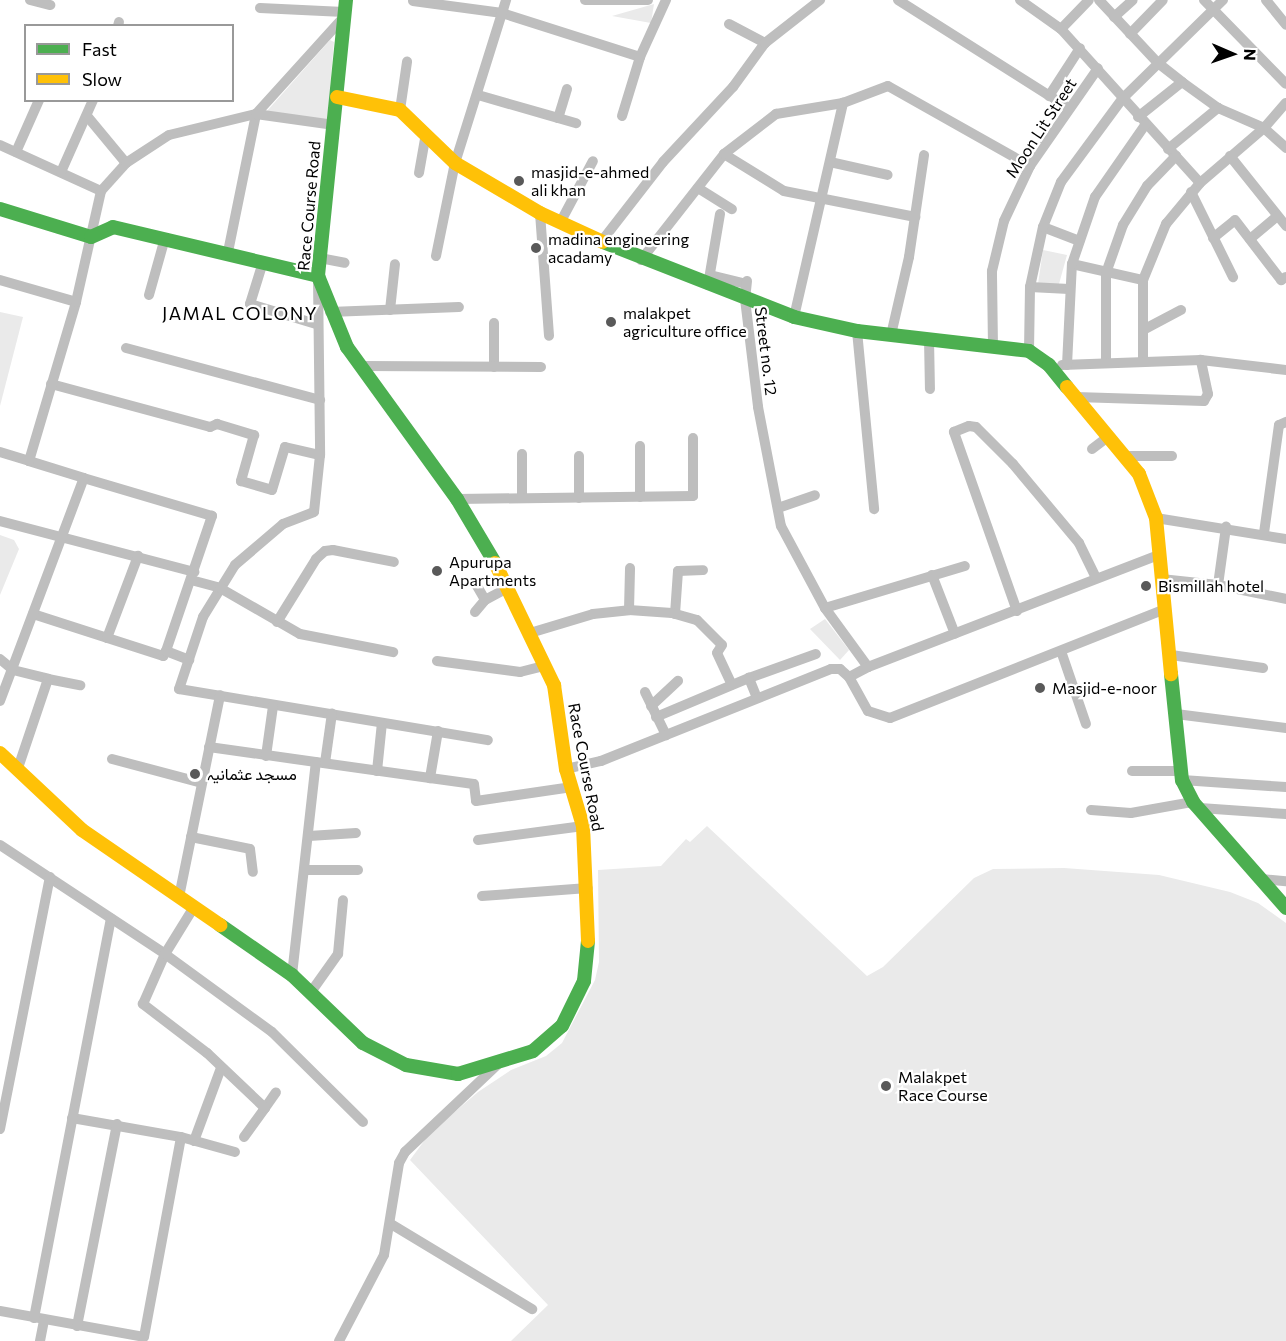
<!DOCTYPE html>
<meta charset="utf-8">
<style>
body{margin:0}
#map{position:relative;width:1286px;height:1341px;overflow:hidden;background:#fff;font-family:Commissioner,Vazirmatn,sans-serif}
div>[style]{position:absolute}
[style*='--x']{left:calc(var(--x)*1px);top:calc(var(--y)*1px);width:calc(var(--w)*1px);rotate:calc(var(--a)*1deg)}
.green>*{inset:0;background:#eaeaea}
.street>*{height:10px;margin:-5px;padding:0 5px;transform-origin:5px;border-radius:5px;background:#bebebe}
.fast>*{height:14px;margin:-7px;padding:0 7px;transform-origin:7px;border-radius:7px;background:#4caf50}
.slow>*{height:14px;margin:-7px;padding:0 7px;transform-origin:7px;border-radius:7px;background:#ffc107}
.dots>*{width:16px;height:16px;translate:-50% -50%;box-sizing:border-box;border:3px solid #fff;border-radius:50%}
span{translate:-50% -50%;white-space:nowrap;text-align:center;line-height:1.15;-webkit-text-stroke:4.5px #fff;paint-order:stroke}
.street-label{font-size:16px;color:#000}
.poi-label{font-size:16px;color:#000}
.left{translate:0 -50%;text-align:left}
.neighbourhood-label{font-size:18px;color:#000;letter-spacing:1.5px}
.legend{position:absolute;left:24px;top:24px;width:210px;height:78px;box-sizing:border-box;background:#fff;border:2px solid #999;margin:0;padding:8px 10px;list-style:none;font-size:18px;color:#000}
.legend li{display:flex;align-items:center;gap:12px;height:30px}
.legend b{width:30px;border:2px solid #999}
.north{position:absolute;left:1202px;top:24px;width:60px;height:60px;-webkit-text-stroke:4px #fff;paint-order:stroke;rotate:92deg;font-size:16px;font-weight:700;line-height:24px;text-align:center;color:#000}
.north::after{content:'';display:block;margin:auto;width:21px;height:27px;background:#000;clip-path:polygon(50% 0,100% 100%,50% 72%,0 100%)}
</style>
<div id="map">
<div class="green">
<div style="clip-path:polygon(654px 4px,651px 23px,612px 16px)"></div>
<div style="clip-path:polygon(330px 40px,334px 42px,327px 121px,267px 111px)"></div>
<div style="clip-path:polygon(1043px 250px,1067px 255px,1059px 284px,1038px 284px)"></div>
<div style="clip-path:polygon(0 312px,23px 317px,0 406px)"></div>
<div style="clip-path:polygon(0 535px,14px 540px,19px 549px,0 595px)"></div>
<div style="clip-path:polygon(825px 619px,849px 650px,840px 660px,810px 629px)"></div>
<div style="clip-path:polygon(707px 826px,867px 976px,883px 967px,974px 878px,993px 869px,1064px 868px,1159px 875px,1230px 892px,1258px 903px,1286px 923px,1286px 1341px,511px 1341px,548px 1305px,410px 1160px,430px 1133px,478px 1092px,511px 1070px,546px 1056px,562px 1043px,595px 980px,599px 962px,598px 870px,661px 866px,686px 839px,690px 842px)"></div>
</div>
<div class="street">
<div style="--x:30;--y:0;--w:21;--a:14"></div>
<div style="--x:585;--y:0;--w:63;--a:0"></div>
<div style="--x:898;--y:0;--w:202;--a:32.3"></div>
<div style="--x:1020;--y:0;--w:50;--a:35.3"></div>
<div style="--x:1061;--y:29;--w:207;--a:47.9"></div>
<div style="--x:1099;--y:0;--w:86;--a:46.9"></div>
<div style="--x:1158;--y:63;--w:31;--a:38"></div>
<div style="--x:1182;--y:82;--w:44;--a:35.8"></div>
<div style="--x:1218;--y:108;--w:50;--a:23.5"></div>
<div style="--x:1264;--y:128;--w:30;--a:42"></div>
<div style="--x:1204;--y:0;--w:117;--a:45.7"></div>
<div style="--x:1266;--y:0;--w:32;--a:51"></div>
<div style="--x:413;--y:1;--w:90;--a:7.7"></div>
<div style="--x:502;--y:13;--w:145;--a:17.7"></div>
<div style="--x:260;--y:8;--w:84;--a:2.7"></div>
<div style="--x:1114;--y:17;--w:25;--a:-42"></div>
<div style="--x:729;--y:24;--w:41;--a:27.8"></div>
<div style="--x:118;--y:26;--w:4;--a:-76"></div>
<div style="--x:1061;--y:29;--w:40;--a:-46"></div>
<div style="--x:1130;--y:34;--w:47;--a:-45.9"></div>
<div style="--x:567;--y:89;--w:30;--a:107"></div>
<div style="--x:558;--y:118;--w:19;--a:16"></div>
<div style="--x:478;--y:95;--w:83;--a:16"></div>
<div style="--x:1049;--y:96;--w:57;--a:-57.1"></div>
<div style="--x:400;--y:110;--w:49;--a:-81.7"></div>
<div style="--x:87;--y:116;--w:61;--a:50.3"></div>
<div style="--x:622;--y:116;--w:62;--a:-73"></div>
<div style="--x:640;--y:57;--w:63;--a:-65.5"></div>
<div style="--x:1138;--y:117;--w:56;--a:-38.5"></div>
<div style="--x:0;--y:145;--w:111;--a:24.5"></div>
<div style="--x:1168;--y:149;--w:65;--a:-39.4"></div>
<div style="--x:16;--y:152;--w:57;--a:-66.1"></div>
<div style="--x:724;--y:154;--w:70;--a:31.7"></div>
<div style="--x:784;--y:191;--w:134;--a:11.2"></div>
<div style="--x:1230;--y:156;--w:90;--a:51.3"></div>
<div style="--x:830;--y:162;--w:59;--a:12.6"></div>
<div style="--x:61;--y:172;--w:79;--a:-66"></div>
<div style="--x:419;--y:173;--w:39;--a:-80"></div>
<div style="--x:698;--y:188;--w:40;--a:32"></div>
<div style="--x:1191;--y:192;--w:95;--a:63.7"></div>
<div style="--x:540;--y:213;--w:123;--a:85.8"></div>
<div style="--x:560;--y:223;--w:70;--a:-62"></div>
<div style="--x:1043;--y:227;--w:39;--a:21"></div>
<div style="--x:1213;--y:238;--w:28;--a:-39"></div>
<div style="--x:1235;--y:220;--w:76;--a:52.5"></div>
<div style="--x:1281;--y:280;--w:6;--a:-31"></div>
<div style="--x:1250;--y:239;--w:35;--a:-40"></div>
<div style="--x:601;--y:242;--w:101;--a:-52.2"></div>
<div style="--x:663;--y:162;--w:103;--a:-47"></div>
<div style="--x:733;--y:87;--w:54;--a:-54"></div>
<div style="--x:765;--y:43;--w:70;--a:-38"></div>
<div style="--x:228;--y:252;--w:141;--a:-78.5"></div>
<div style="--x:256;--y:114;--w:131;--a:-47.8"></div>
<div style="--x:436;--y:256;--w:95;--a:-78.5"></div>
<div style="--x:455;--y:163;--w:171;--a:-72.6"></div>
<div style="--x:320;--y:258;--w:25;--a:11"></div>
<div style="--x:641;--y:260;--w:135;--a:-51.9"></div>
<div style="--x:724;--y:154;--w:66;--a:-37.6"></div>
<div style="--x:776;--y:114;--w:68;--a:-9.3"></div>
<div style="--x:843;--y:103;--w:48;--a:-20.7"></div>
<div style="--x:888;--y:86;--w:163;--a:29.4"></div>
<div style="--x:263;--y:262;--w:44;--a:107.2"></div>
<div style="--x:250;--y:304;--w:69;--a:16.9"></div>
<div style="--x:1072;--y:264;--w:73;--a:12.7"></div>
<div style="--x:710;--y:275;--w:37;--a:14"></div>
<div style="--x:318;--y:279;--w:176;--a:89.3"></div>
<div style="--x:320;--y:455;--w:57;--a:96"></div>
<div style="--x:314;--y:512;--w:33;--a:159"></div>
<div style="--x:283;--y:524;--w:63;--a:139.5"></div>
<div style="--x:235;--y:565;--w:61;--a:121.6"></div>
<div style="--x:203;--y:617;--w:76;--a:108.4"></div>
<div style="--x:179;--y:689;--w:313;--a:9.4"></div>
<div style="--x:0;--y:280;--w:79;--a:16.1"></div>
<div style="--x:747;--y:281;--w:18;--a:96"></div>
<div style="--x:745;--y:299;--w:109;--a:83.1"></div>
<div style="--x:758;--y:407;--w:121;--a:79.1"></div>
<div style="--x:781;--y:526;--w:93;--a:61.8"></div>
<div style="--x:825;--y:608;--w:73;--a:53.9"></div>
<div style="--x:868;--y:667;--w:311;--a:-21.1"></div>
<div style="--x:708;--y:285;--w:72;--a:-80.4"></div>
<div style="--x:1030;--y:287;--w:39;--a:3"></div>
<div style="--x:149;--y:295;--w:59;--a:-74.3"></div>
<div style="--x:390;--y:310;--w:46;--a:-83.8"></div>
<div style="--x:330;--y:312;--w:129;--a:-2.2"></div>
<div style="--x:794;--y:317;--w:220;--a:-77.1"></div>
<div style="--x:494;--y:323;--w:44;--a:90"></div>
<div style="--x:1143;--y:330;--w:43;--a:-27.8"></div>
<div style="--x:857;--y:331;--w:179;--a:84.5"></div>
<div style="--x:891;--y:335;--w:80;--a:-77"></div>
<div style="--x:909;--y:257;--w:103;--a:-81.6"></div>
<div style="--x:929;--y:339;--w:50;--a:88.9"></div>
<div style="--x:993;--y:347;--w:76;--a:-90.8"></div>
<div style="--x:992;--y:271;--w:51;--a:-76.5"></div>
<div style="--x:1004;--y:221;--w:61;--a:-64.7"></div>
<div style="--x:1030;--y:166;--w:119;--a:-55.2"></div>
<div style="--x:126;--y:348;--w:201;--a:15"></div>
<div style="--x:1029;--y:351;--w:64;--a:-89.1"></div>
<div style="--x:1030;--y:287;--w:61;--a:-77.8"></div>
<div style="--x:1043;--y:227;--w:48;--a:-68.2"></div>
<div style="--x:1061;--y:182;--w:104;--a:-53.6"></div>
<div style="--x:1123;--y:98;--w:140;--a:-44.4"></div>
<div style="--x:1143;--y:361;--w:81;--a:-90"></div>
<div style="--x:1143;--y:280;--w:61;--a:-67.7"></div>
<div style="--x:1166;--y:224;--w:53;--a:-50.3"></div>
<div style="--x:1200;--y:183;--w:84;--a:-40.7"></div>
<div style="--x:1264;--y:128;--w:33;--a:-49"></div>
<div style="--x:1106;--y:362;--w:89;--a:-90"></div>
<div style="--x:1106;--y:273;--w:51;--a:-70.5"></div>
<div style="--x:1123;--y:225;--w:46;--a:-58.4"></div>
<div style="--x:1147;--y:186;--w:42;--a:-46"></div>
<div style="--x:1062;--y:365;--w:139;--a:-2.1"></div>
<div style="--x:1201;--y:360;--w:86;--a:6.7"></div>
<div style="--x:1067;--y:365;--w:101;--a:-87.2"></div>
<div style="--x:1072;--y:264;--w:71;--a:-71.1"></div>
<div style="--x:1095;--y:197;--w:88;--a:-55.2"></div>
<div style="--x:363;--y:366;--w:178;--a:0.3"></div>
<div style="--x:51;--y:384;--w:165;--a:15.1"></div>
<div style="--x:210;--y:427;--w:8;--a:-23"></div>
<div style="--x:217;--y:424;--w:39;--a:17"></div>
<div style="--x:254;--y:435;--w:48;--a:105.8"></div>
<div style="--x:241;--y:481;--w:32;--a:16"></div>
<div style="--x:272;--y:490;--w:45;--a:-73.2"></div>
<div style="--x:285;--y:447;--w:36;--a:13"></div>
<div style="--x:1076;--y:397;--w:128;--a:1.8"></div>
<div style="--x:1204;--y:401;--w:8;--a:-60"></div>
<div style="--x:1208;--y:394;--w:35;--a:-102"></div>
<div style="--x:1092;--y:449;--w:21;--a:-37"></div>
<div style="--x:0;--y:452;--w:30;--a:17"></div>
<div style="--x:522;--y:454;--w:44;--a:90"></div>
<div style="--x:579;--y:456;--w:42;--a:90"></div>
<div style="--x:1125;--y:456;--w:47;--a:0"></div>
<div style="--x:640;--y:497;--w:51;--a:-90"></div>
<div style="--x:457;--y:499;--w:236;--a:-0.7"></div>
<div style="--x:693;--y:496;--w:58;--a:-90"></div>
<div style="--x:778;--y:508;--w:39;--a:-19"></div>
<div style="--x:1156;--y:518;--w:132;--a:9.2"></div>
<div style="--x:0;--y:521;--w:201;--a:14.7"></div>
<div style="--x:1264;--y:533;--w:109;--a:-82.1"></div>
<div style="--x:1279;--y:425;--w:8;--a:-23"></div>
<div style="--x:932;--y:575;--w:63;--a:68.7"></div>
<div style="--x:1161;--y:579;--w:57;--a:6"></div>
<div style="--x:1218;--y:585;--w:69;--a:11.6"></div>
<div style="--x:191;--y:580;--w:30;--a:15"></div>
<div style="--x:220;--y:588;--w:92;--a:29.9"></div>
<div style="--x:300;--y:634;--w:95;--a:11"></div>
<div style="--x:1218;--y:585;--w:59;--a:-82.1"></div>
<div style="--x:477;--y:586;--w:16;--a:60"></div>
<div style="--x:825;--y:608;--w:146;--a:-16.7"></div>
<div style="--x:629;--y:610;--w:42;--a:-88.6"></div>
<div style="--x:1017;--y:611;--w:190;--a:-109.4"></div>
<div style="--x:954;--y:432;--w:16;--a:-22"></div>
<div style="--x:969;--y:426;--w:7;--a:8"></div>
<div style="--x:976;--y:427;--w:52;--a:45"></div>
<div style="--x:1013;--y:464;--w:103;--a:50.1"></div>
<div style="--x:1079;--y:543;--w:39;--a:64"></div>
<div style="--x:475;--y:612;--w:16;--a:-50"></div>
<div style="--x:485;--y:600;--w:27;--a:-28"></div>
<div style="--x:33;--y:614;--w:137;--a:17.9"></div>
<div style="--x:163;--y:656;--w:6;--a:-59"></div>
<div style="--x:166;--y:651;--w:143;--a:-71.2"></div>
<div style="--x:212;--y:516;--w:134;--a:-163.5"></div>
<div style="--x:675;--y:614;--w:43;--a:-86"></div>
<div style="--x:678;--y:571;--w:25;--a:-2"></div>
<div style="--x:277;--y:622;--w:74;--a:-58.2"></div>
<div style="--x:316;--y:559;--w:12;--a:-42"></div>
<div style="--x:325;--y:551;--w:8;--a:-7"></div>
<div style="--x:333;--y:550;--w:62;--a:11.1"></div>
<div style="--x:530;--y:633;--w:66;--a:-16.8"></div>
<div style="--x:593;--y:614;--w:36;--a:-6"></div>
<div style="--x:629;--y:610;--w:43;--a:4"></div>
<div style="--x:672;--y:613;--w:26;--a:16"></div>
<div style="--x:697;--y:620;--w:35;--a:45"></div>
<div style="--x:722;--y:645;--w:9;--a:122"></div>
<div style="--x:717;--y:653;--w:35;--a:65"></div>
<div style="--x:107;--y:638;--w:88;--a:-69.3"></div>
<div style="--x:166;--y:651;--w:25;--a:21"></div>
<div style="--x:1061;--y:651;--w:77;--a:71.1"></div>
<div style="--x:1171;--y:655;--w:93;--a:8"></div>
<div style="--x:0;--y:659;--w:17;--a:40"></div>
<div style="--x:13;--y:670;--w:36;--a:14"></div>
<div style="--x:437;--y:661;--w:84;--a:7.5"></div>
<div style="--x:520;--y:672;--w:25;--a:-14"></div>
<div style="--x:868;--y:667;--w:21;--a:152"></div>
<div style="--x:849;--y:677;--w:39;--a:61"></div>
<div style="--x:868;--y:711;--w:23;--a:18"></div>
<div style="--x:890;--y:718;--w:297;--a:-21.6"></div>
<div style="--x:645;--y:692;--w:48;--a:64"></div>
<div style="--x:757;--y:698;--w:22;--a:-112"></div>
<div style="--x:749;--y:678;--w:71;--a:-19.7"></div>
<div style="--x:0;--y:701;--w:238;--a:-69.4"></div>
<div style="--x:84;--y:478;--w:58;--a:-162.8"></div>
<div style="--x:29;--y:461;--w:166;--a:-73.5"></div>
<div style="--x:76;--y:302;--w:114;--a:-77.3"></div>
<div style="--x:101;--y:191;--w:38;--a:-48"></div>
<div style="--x:126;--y:163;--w:51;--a:-33.1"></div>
<div style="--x:169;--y:135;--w:89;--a:-13.6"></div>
<div style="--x:256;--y:114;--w:79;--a:8"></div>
<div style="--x:651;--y:706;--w:37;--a:-43"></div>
<div style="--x:1176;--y:714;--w:111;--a:7.3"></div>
<div style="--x:656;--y:717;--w:101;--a:-22.8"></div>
<div style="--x:438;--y:731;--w:48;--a:99.7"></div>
<div style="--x:430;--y:778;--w:44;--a:7.8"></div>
<div style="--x:474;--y:784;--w:17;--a:83"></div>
<div style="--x:476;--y:801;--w:97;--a:-8.3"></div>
<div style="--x:209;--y:747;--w:223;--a:8"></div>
<div style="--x:266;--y:756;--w:50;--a:-82"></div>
<div style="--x:112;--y:759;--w:93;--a:14.9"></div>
<div style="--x:325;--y:763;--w:50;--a:-82"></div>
<div style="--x:566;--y:769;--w:36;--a:-13"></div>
<div style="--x:601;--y:761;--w:248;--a:-21.8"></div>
<div style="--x:831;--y:669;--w:9;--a:0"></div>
<div style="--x:840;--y:669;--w:12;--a:42"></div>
<div style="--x:17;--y:771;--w:97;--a:-71.4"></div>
<div style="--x:48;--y:679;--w:33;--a:11"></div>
<div style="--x:377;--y:771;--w:48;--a:-84.1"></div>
<div style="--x:1132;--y:771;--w:49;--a:0"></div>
<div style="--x:1182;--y:780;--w:104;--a:3.9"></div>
<div style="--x:1200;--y:808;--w:86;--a:4"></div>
<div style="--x:1091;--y:810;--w:40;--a:4.3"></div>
<div style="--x:1131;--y:813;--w:63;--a:-10.1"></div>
<div style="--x:309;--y:836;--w:47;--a:-3.7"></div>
<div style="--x:191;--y:837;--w:60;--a:11.5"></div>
<div style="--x:250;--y:849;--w:23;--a:83"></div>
<div style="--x:478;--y:840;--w:106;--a:-7.6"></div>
<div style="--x:0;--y:845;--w:198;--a:33.4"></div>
<div style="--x:165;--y:954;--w:55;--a:-58.3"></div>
<div style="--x:305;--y:870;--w:53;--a:0"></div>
<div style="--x:1261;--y:879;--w:25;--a:5"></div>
<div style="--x:482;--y:896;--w:106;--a:-4.3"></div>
<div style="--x:179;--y:897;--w:206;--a:-78.5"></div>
<div style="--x:292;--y:975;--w:214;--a:-83.6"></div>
<div style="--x:311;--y:992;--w:47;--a:-54.6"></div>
<div style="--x:338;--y:954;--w:54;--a:-84.7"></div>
<div style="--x:265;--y:1108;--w:19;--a:-55"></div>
<div style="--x:72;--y:1118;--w:111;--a:9.9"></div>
<div style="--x:181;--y:1137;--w:56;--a:15.5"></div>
<div style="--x:0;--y:1129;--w:257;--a:-78.8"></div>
<div style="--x:244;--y:1137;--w:36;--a:-54"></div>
<div style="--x:265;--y:1108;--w:80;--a:-136.5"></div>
<div style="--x:207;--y:1053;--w:81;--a:-142.6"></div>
<div style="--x:143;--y:1004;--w:55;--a:-66.3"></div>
<div style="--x:165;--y:954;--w:132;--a:36.1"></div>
<div style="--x:272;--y:1032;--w:128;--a:44.7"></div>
<div style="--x:194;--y:1141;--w:78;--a:-69.7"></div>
<div style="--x:391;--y:1224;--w:165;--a:31.1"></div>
<div style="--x:0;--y:1311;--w:146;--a:10.2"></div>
<div style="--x:144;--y:1337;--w:203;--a:-79.5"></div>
<div style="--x:34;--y:1318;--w:407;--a:-79.1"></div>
<div style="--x:77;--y:1326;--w:206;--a:-78.8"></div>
<div style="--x:40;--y:1341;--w:21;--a:-79"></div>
<div style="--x:339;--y:1341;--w:97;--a:-62.4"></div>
<div style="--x:384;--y:1255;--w:93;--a:-80.7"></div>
<div style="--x:399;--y:1163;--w:13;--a:-61"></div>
<div style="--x:405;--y:1152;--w:128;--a:-43.4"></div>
</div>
<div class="fast">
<div style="--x:346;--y:0;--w:277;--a:95.8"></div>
<div style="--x:318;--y:276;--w:77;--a:67.8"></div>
<div style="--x:347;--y:347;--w:188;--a:54.1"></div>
<div style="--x:457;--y:499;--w:74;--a:59.3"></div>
<div style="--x:0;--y:209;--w:95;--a:17.1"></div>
<div style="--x:91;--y:237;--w:24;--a:-24"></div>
<div style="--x:113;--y:227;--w:211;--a:13.4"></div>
<div style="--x:603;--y:242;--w:205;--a:21.4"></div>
<div style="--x:794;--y:317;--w:65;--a:12.5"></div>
<div style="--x:857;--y:331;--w:173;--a:6.6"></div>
<div style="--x:1029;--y:351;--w:24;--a:35"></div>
<div style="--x:1049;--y:365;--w:28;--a:51"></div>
<div style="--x:1171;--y:674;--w:107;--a:84.1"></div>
<div style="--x:1182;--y:780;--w:25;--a:63"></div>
<div style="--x:1193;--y:802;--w:141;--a:48.7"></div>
<div style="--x:220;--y:925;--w:88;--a:34.8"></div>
<div style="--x:292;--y:975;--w:98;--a:43.8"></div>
<div style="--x:363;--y:1043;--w:48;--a:27.1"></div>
<div style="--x:406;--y:1065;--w:53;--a:9.8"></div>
<div style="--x:458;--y:1074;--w:78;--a:-17"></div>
<div style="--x:533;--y:1051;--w:38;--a:-41"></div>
<div style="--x:562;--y:1026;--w:50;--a:-63.9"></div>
<div style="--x:584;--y:981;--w:40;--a:-84.3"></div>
</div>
<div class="slow">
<div style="--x:337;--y:97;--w:64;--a:11.7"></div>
<div style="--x:400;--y:110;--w:76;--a:43.9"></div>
<div style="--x:455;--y:163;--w:99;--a:30.5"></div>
<div style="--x:540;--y:213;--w:69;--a:24.7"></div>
<div style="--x:1067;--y:387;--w:113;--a:50.4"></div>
<div style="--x:1139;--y:474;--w:47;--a:68.9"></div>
<div style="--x:1156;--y:518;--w:157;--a:84.5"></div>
<div style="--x:495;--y:563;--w:136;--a:64.2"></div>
<div style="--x:554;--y:685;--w:85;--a:81.9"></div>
<div style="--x:566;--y:769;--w:59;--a:73.4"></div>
<div style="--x:583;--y:826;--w:115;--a:87.5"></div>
<div style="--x:0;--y:753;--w:112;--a:43.2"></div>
<div style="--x:82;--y:830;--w:168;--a:34.5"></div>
</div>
<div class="dots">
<div style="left:519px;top:181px;background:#595959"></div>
<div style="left:536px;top:248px;background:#595959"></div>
<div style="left:611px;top:322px;background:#595959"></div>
<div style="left:437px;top:571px;background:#595959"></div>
<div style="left:1146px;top:586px;background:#595959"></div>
<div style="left:1040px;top:688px;background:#595959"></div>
<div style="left:195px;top:774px;background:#595959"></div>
<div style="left:886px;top:1086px;background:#595959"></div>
</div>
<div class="street-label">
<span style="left:1041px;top:128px;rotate:-57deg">Moon Lit Street</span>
<span style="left:309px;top:206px;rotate:-85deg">Race Course Road</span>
<span style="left:766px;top:351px;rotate:83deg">Street no. 12</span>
<span style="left:586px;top:767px;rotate:79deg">Race Course Road</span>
</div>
<div class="poi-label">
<span class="left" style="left:531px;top:181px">masjid-e-ahmed<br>ali khan</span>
<span class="left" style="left:548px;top:248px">madina engineering<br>acadamy</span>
<span class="left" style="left:623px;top:322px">malakpet<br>agriculture office</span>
<span class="left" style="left:449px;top:571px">Apurupa<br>Apartments</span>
<span class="left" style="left:1158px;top:586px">Bismillah hotel</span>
<span class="left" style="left:1052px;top:688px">Masjid-e-noor</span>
<span class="left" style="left:207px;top:774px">مسجد عثمانیہ</span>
<span class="left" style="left:898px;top:1086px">Malakpet<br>Race Course</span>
</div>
<div class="neighbourhood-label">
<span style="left:240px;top:313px">JAMAL COLONY</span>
</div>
<ul class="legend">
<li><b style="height:8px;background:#4caf50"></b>Fast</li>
<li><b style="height:8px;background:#ffc107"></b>Slow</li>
</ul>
<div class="north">N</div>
</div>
